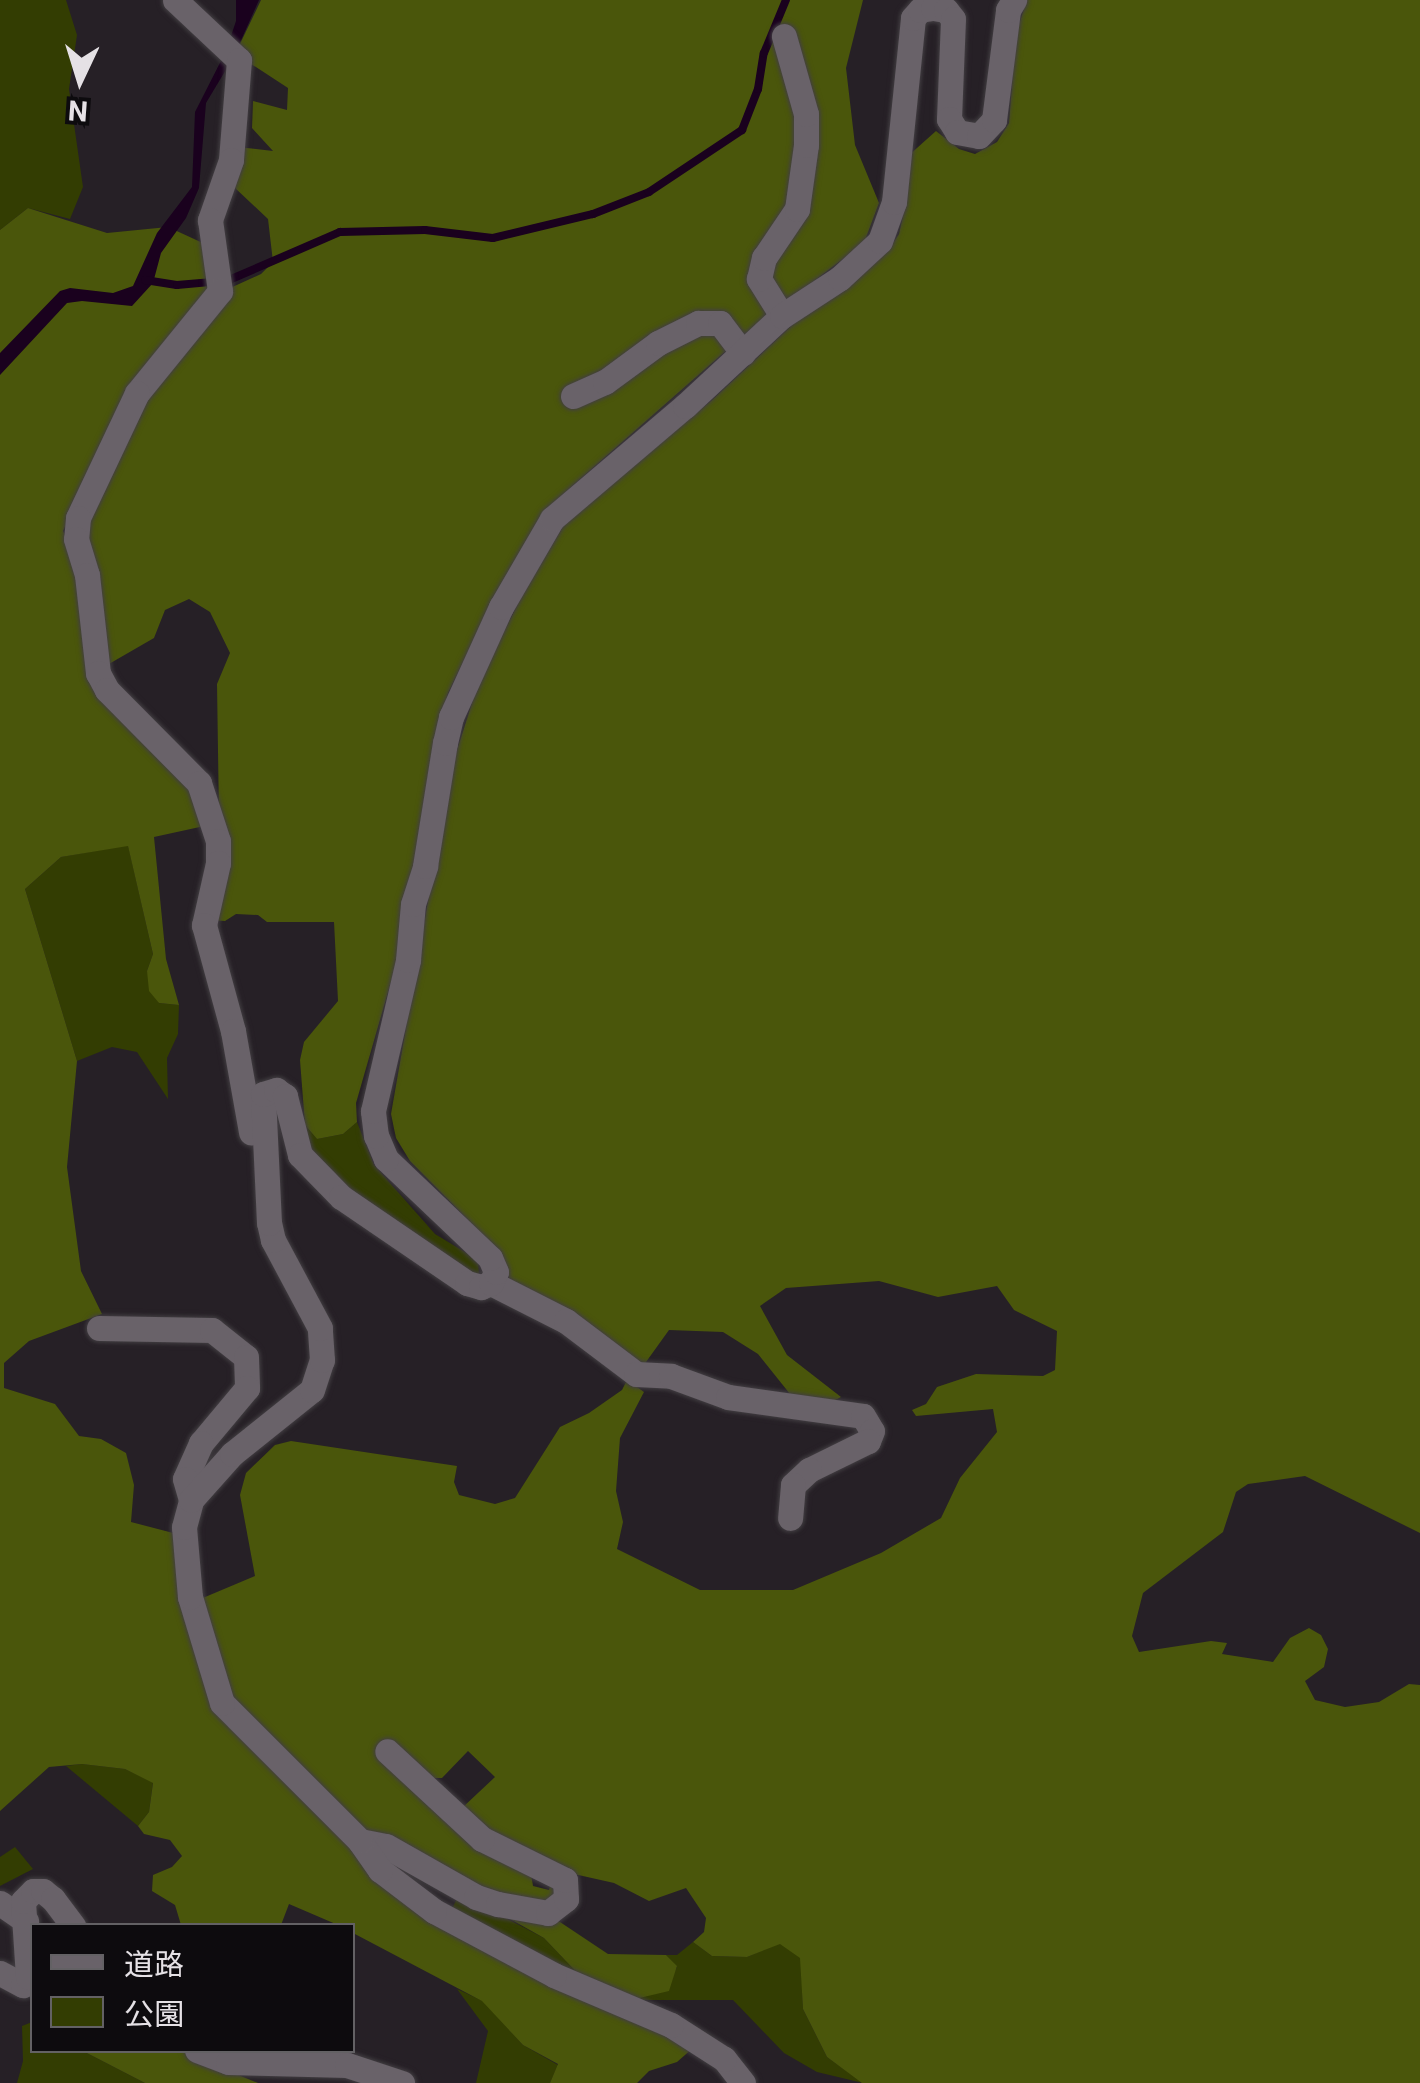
<!DOCTYPE html>
<meta charset="utf-8">
<style>
body{margin:0}
#map{position:relative;width:1420px;height:2083px;overflow:hidden;background:#262026;font-family:Roboto,"Noto Sans JP",sans-serif}
div>[style]{position:absolute}
[style*='--x']{left:calc(var(--x)*1px);top:calc(var(--y)*1px);width:calc(var(--w)*1px);rotate:calc(var(--a)*1deg)}
.green>*{inset:0;background:#333d02}
.forest>*{inset:0;background:#4a560b}
.water>*{inset:0;background:#1a011e}
.stream>*{height:8px;margin:-4px;padding:0 4px;transform-origin:4px;border-radius:4px;background:#1a011e}
.roads{filter:drop-shadow(0 0 2px #423e42) drop-shadow(0 0 2px #423e42)}
.minor>*{height:25px;margin:-12.5px;padding:0 12.5px;transform-origin:12.5px;border-radius:12.5px;background:#696269}
span{translate:-50% -50%;white-space:nowrap;text-align:center;line-height:1.15;-webkit-text-stroke:8px #0d0b0e;paint-order:stroke}
.legend{position:absolute;left:30px;top:1923px;width:325px;height:130px;box-sizing:border-box;background:#0d0b0e;border:2px solid #636164;margin:0;padding:12px 18px;list-style:none;font-size:30px;color:#e5e1e5}
.legend li{display:flex;align-items:center;gap:20px;height:50px}
.legend b{width:50px;border:2px solid #636164}
.north{position:absolute;left:30px;top:30px;width:100px;height:100px;-webkit-text-stroke:8px #0d0b0e;paint-order:stroke;rotate:184deg;font-size:28px;font-weight:700;line-height:40px;text-align:center;color:#e5e1e5}
.north::after{content:'';display:block;margin:auto;width:35px;height:45px;background:#e5e1e5;clip-path:polygon(50% 0,100% 100%,50% 72%,0 100%)}
</style>
<div id="map">
<div class="green">
<div style="clip-path:polygon(0 0,66px 0,77px 35px,69px 89px,83px 187px,70px 219px,28px 208px,0 230px)"></div>
<div style="clip-path:polygon(128px 845px,153px 954px,147px 971px,159px 1003px,179px 1005px,178px 1034px,167px 1058px,168px 1099px,137px 1052px,112px 1047px,77px 1061px,25px 889px,61px 857px)"></div>
<div style="clip-path:polygon(357px 1122px,374px 1165px,435px 1234px,478px 1260px,479px 1274px,473px 1275px,368px 1207px,307px 1151px,305px 1125px,317px 1139px,343px 1134px)"></div>
<div style="clip-path:polygon(82px 1764px,125px 1769px,153px 1782px,149px 1812px,138px 1826px,66px 1766px)"></div>
<div style="clip-path:polygon(15px 1847px,33px 1869px,0 1886px,0 1857px)"></div>
<div style="clip-path:polygon(459px 1894px,544px 1938px,584px 1980px,451px 1911px)"></div>
<div style="clip-path:polygon(693px 1942px,712px 1956px,747px 1957px,780px 1943px,801px 1958px,803px 2009px,827px 2057px,863px 2083px,817px 2072px,784px 2053px,733px 2000px,631px 2000px,673px 1975px,677px 1967px,666px 1955px,677px 1955px)"></div>
<div style="clip-path:polygon(457px 1989px,483px 2001px,523px 2045px,558px 2065px,550px 2083px,476px 2083px,488px 2031px)"></div>
<div style="clip-path:polygon(32px 2022px,32px 2050px,83px 2051px,145px 2083px,17px 2083px,23px 2061px,22px 2026px)"></div>
</div>
<div class="forest">
<div style="clip-path:polygon(261px 0,863px 0,846px 68px,855px 145px,879px 203px,864px 243px,753px 327px,546px 509px,494px 598px,448px 693px,434px 738px,399px 954px,356px 1103px,357px 1122px,343px 1134px,317px 1139px,305px 1125px,300px 1060px,304px 1042px,338px 1001px,334px 922px,267px 922px,258px 915px,236px 914px,225px 921px,210px 920px,219px 818px,217px 684px,230px 653px,210px 612px,189px 599px,165px 610px,154px 638px,102px 668px,83px 525px,124px 427px,228px 289px,261px 274px,273px 262px,268px 219px,235px 188px,238px 147px,273px 151px,252px 128px,253px 101px,287px 110px,288px 88px,245px 60px,239px 46px)"></div>
<div style="clip-path:polygon(1027px 0,1420px 0,1420px 1533px,1305px 1476px,1248px 1484px,1236px 1492px,1223px 1532px,1143px 1593px,1132px 1636px,1139px 1652px,1211px 1641px,1227px 1643px,1222px 1654px,1273px 1662px,1290px 1638px,1309px 1628px,1321px 1635px,1328px 1649px,1324px 1667px,1305px 1681px,1315px 1700px,1345px 1707px,1379px 1702px,1409px 1684px,1420px 1685px,1420px 2083px,862px 2083px,827px 2057px,803px 2009px,800px 1958px,780px 1944px,747px 1957px,712px 1956px,693px 1942px,704px 1932px,706px 1918px,686px 1888px,649px 1901px,614px 1883px,565px 1872px,506px 1846px,462px 1808px,495px 1777px,468px 1751px,442px 1778px,423px 1778px,531px 1874px,533px 1886px,549px 1890px,552px 1880px,557px 1902px,512px 1903px,350px 1823px,234px 1708px,198px 1600px,255px 1576px,240px 1495px,246px 1473px,275px 1445px,291px 1441px,457px 1466px,454px 1482px,459px 1495px,495px 1504px,515px 1498px,560px 1427px,589px 1413px,622px 1390px,627px 1380px,644px 1392px,620px 1438px,616px 1491px,623px 1522px,617px 1549px,700px 1590px,793px 1590px,881px 1553px,941px 1518px,960px 1478px,997px 1432px,993px 1409px,916px 1416px,912px 1410px,926px 1404px,937px 1387px,976px 1374px,1043px 1376px,1055px 1370px,1057px 1331px,1014px 1310px,997px 1286px,938px 1297px,879px 1281px,786px 1288px,760px 1306px,787px 1355px,841px 1397px,830px 1403px,794px 1399px,758px 1354px,723px 1332px,669px 1330px,641px 1369px,511px 1289px,507px 1268px,495px 1247px,410px 1161px,396px 1138px,391px 1114px,451px 769px,479px 681px,521px 598px,567px 520px,711px 401px,805px 313px,867px 271px,889px 249px,899px 234px,906px 202px,908px 156px,936px 131px,959px 149px,975px 154px,997px 142px,1009px 123px,1016px 33px)"></div>
<div style="clip-path:polygon(28px 208px,107px 233px,168px 227px,205px 244px,211px 297px,76px 503px,63px 531px,77px 557px,88px 659px,176px 762px,209px 825px,154px 837px,166px 959px,179px 1005px,159px 1003px,149px 991px,147px 971px,153px 954px,128px 846px,61px 857px,25px 889px,77px 1061px,67px 1167px,81px 1271px,102px 1314px,29px 1341px,4px 1363px,4px 1388px,55px 1404px,79px 1436px,101px 1439px,126px 1453px,134px 1485px,131px 1522px,177px 1534px,214px 1701px,381px 1881px,693px 2048px,677px 2062px,649px 2071px,637px 2083px,550px 2083px,558px 2064px,523px 2045px,482px 2001px,353px 1933px,352px 1926px,338px 1925px,289px 1904px,281px 1925px,181px 1925px,175px 1905px,152px 1891px,153px 1875px,172px 1867px,182px 1856px,170px 1840px,144px 1834px,138px 1826px,149px 1812px,153px 1783px,125px 1769px,82px 1764px,49px 1767px,0 1811px,0 230px)"></div>
<div style="clip-path:polygon(487px 1906px,554px 1918px,608px 1954px,666px 1955px,677px 1966px,669px 1991px,631px 2000px,584px 1980px,544px 1938px)"></div>
<div style="clip-path:polygon(83px 2051px,180px 2051px,258px 2083px,145px 2083px)"></div>
</div>
<div class="water">
<div style="clip-path:polygon(236px 0,259px 0,233px 58px,206px 103px,199px 188px,186px 218px,161px 253px,153px 283px,132px 306px,82px 301px,67px 303px,0 375px,0 353px,60px 291px,70px 288px,113px 293px,133px 286px,157px 233px,192px 187px,195px 112px,226px 51px,236px 21px)"></div>
</div>
<div class="stream">
<div style="--x:145;--y:280;--w:32;--a:9"></div>
<div style="--x:177;--y:285;--w:36;--a:-5"></div>
<div style="--x:229;--y:280;--w:121;--a:-23.4"></div>
<div style="--x:340;--y:232;--w:85;--a:-1.3"></div>
<div style="--x:425;--y:230;--w:68;--a:6.7"></div>
<div style="--x:493;--y:238;--w:103;--a:-13.5"></div>
<div style="--x:593;--y:214;--w:60;--a:-21.4"></div>
<div style="--x:649;--y:192;--w:112;--a:-33.7"></div>
<div style="--x:742;--y:130;--w:44;--a:-68.7"></div>
<div style="--x:758;--y:89;--w:36;--a:-81"></div>
<div style="--x:764;--y:53;--w:57;--a:-67.5"></div>
</div>
<div class="roads">
<div class="minor">
<div style="--x:175;--y:0;--w:88;--a:43.2"></div>
<div style="--x:239;--y:60;--w:100;--a:94.6"></div>
<div style="--x:231;--y:160;--w:64;--a:109.3"></div>
<div style="--x:210;--y:220;--w:72;--a:82"></div>
<div style="--x:220;--y:291;--w:132;--a:129.1"></div>
<div style="--x:137;--y:393;--w:138;--a:115.3"></div>
<div style="--x:78;--y:518;--w:21;--a:95"></div>
<div style="--x:76;--y:539;--w:38;--a:73"></div>
<div style="--x:87;--y:575;--w:99;--a:83.6"></div>
<div style="--x:98;--y:673;--w:19;--a:62"></div>
<div style="--x:107;--y:690;--w:131;--a:45.3"></div>
<div style="--x:199;--y:783;--w:61;--a:71.9"></div>
<div style="--x:218;--y:841;--w:22;--a:90"></div>
<div style="--x:218;--y:863;--w:64;--a:102.7"></div>
<div style="--x:204;--y:925;--w:110;--a:74.7"></div>
<div style="--x:233;--y:1031;--w:103;--a:79.9"></div>
<div style="--x:782;--y:316;--w:44;--a:-121.9"></div>
<div style="--x:759;--y:279;--w:22;--a:-77"></div>
<div style="--x:764;--y:258;--w:59;--a:-56"></div>
<div style="--x:797;--y:209;--w:65;--a:-82"></div>
<div style="--x:806;--y:145;--w:31;--a:-90"></div>
<div style="--x:806;--y:114;--w:81;--a:-105.8"></div>
<div style="--x:573;--y:396;--w:35;--a:-24"></div>
<div style="--x:605;--y:382;--w:66;--a:-36.3"></div>
<div style="--x:658;--y:343;--w:45;--a:-26.6"></div>
<div style="--x:698;--y:323;--w:22;--a:0"></div>
<div style="--x:720;--y:323;--w:38;--a:53"></div>
<div style="--x:491;--y:1283;--w:84;--a:26.9"></div>
<div style="--x:566;--y:1321;--w:88;--a:37.1"></div>
<div style="--x:636;--y:1374;--w:35;--a:3"></div>
<div style="--x:671;--y:1376;--w:61;--a:20.2"></div>
<div style="--x:728;--y:1397;--w:136;--a:8"></div>
<div style="--x:863;--y:1416;--w:17;--a:59"></div>
<div style="--x:872;--y:1431;--w:11;--a:112"></div>
<div style="--x:868;--y:1441;--w:66;--a:153.8"></div>
<div style="--x:809;--y:1470;--w:22;--a:137"></div>
<div style="--x:793;--y:1485;--w:33;--a:95"></div>
<div style="--x:99;--y:1328;--w:113;--a:1"></div>
<div style="--x:212;--y:1330;--w:43;--a:38.5"></div>
<div style="--x:246;--y:1357;--w:31;--a:88"></div>
<div style="--x:247;--y:1388;--w:72;--a:129.9"></div>
<div style="--x:201;--y:1443;--w:39;--a:114"></div>
<div style="--x:185;--y:1479;--w:22;--a:74"></div>
<div style="--x:360;--y:1841;--w:26;--a:11"></div>
<div style="--x:386;--y:1846;--w:103;--a:29.5"></div>
<div style="--x:476;--y:1897;--w:23;--a:18"></div>
<div style="--x:498;--y:1904;--w:51;--a:10.2"></div>
<div style="--x:548;--y:1913;--w:23;--a:-38"></div>
<div style="--x:566;--y:1899;--w:19;--a:-93"></div>
<div style="--x:565;--y:1880;--w:93;--a:-153.7"></div>
<div style="--x:482;--y:1839;--w:129;--a:-137.2"></div>
<div style="--x:0;--y:1903;--w:32;--a:35"></div>
<div style="--x:0;--y:1973;--w:26;--a:28"></div>
<div style="--x:23;--y:1985;--w:9;--a:-58"></div>
<div style="--x:28;--y:1977;--w:76;--a:-93.8"></div>
<div style="--x:23;--y:1901;--w:14;--a:-45"></div>
<div style="--x:33;--y:1891;--w:10;--a:0"></div>
<div style="--x:43;--y:1891;--w:13;--a:39"></div>
<div style="--x:53;--y:1899;--w:34;--a:53"></div>
<div style="--x:197;--y:2050;--w:33;--a:21"></div>
<div style="--x:228;--y:2062;--w:119;--a:1.4"></div>
<div style="--x:347;--y:2065;--w:58;--a:18.1"></div>
<div style="--x:743;--y:2083;--w:31;--a:-128"></div>
<div style="--x:724;--y:2059;--w:63;--a:-147.3"></div>
<div style="--x:671;--y:2025;--w:127;--a:-156.9"></div>
<div style="--x:554;--y:1975;--w:136;--a:-151.9"></div>
<div style="--x:434;--y:1911;--w:68;--a:-142.8"></div>
<div style="--x:380;--y:1870;--w:35;--a:-125"></div>
<div style="--x:360;--y:1841;--w:195;--a:-135"></div>
<div style="--x:222;--y:1703;--w:111;--a:-106.8"></div>
<div style="--x:190;--y:1597;--w:70;--a:-94.9"></div>
<div style="--x:184;--y:1527;--w:28;--a:-75"></div>
<div style="--x:191;--y:1500;--w:62;--a:-48.3"></div>
<div style="--x:232;--y:1454;--w:102;--a:-38.7"></div>
<div style="--x:312;--y:1390;--w:32;--a:-72"></div>
<div style="--x:322;--y:1360;--w:32;--a:-94"></div>
<div style="--x:320;--y:1328;--w:100;--a:-118.1"></div>
<div style="--x:273;--y:1240;--w:17;--a:-103"></div>
<div style="--x:269;--y:1223;--w:129;--a:-92.7"></div>
<div style="--x:263;--y:1094;--w:14;--a:-17"></div>
<div style="--x:276;--y:1090;--w:11;--a:34"></div>
<div style="--x:285;--y:1096;--w:61;--a:75.7"></div>
<div style="--x:300;--y:1155;--w:59;--a:45.7"></div>
<div style="--x:341;--y:1197;--w:153;--a:34.3"></div>
<div style="--x:467;--y:1283;--w:15;--a:16"></div>
<div style="--x:481;--y:1287;--w:11;--a:-22"></div>
<div style="--x:491;--y:1283;--w:12;--a:-66"></div>
<div style="--x:496;--y:1272;--w:15;--a:-113"></div>
<div style="--x:490;--y:1258;--w:144;--a:-136.4"></div>
<div style="--x:386;--y:1159;--w:25;--a:-113"></div>
<div style="--x:376;--y:1136;--w:25;--a:-97"></div>
<div style="--x:373;--y:1111;--w:155;--a:-76.9"></div>
<div style="--x:408;--y:960;--w:56;--a:-84.9"></div>
<div style="--x:413;--y:904;--w:40;--a:-72"></div>
<div style="--x:425;--y:866;--w:125;--a:-80.8"></div>
<div style="--x:445;--y:743;--w:27;--a:-77"></div>
<div style="--x:451;--y:717;--w:121;--a:-65.6"></div>
<div style="--x:501;--y:607;--w:102;--a:-59.9"></div>
<div style="--x:552;--y:519;--w:175;--a:-40.4"></div>
<div style="--x:685;--y:406;--w:132;--a:-42.9"></div>
<div style="--x:782;--y:316;--w:69;--a:-33.2"></div>
<div style="--x:840;--y:278;--w:54;--a:-42.8"></div>
<div style="--x:880;--y:241;--w:41;--a:-70.3"></div>
<div style="--x:894;--y:202;--w:185;--a:-84.1"></div>
<div style="--x:913;--y:18;--w:11;--a:-49"></div>
<div style="--x:920;--y:10;--w:13;--a:-9"></div>
<div style="--x:933;--y:8;--w:13;--a:9"></div>
<div style="--x:946;--y:10;--w:11;--a:52"></div>
<div style="--x:953;--y:19;--w:100;--a:92.3"></div>
<div style="--x:949;--y:119;--w:15;--a:58"></div>
<div style="--x:957;--y:132;--w:22;--a:10"></div>
<div style="--x:979;--y:136;--w:22;--a:-47"></div>
<div style="--x:994;--y:120;--w:111;--a:-82.7"></div>
<div style="--x:1008;--y:10;--w:12;--a:-59"></div>
</div>
</div>
<ul class="legend">
<li><b style="height:12px;background:#696269"></b>道路</li>
<li><b style="height:28px;background:#333d02"></b>公園</li>
</ul>
<div class="north">N</div>
</div>
